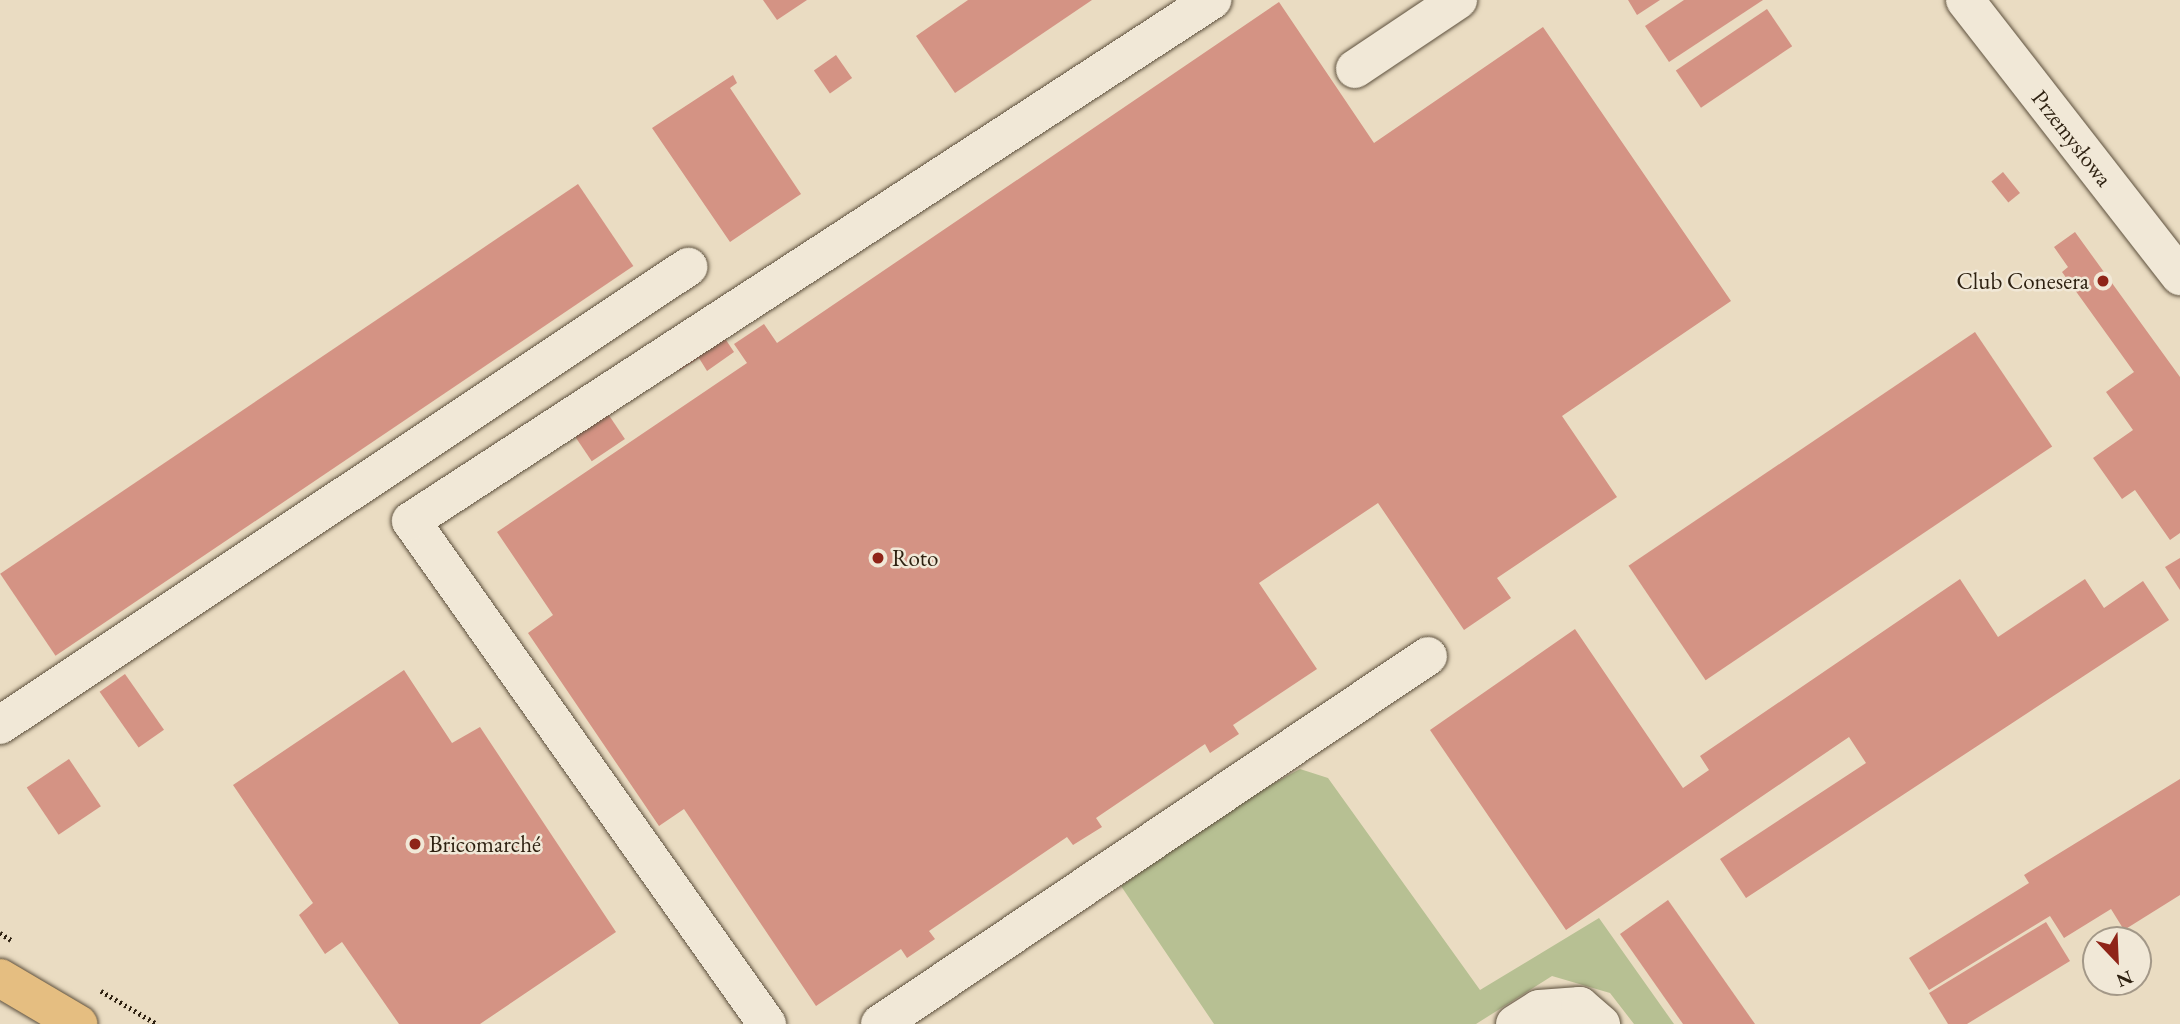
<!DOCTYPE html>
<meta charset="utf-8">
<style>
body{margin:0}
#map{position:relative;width:2180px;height:1024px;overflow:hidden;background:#eadcc2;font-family:"EB Garamond",serif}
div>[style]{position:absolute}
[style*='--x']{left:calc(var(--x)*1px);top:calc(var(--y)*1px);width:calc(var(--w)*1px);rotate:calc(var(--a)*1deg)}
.green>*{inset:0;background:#b7c093}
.building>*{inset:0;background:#d49384;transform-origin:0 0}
.path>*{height:4.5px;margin-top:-2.25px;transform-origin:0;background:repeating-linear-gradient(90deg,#2e2111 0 2px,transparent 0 5.5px)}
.roads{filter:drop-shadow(0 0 2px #5d503d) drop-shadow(0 0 2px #5d503d)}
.minor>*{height:38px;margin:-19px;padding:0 19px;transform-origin:19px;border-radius:19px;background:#f1e8d7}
.major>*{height:38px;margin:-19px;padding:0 19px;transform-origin:19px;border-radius:19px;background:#e5be81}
.dots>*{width:19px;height:19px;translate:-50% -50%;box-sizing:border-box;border:4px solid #f1e8d7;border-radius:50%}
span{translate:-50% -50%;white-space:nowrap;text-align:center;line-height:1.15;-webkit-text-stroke:5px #f1e8d7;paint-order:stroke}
.street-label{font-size:23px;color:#2e2111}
.poi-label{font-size:23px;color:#2e2111}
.right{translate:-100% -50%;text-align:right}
.left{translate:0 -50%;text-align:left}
.north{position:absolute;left:2082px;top:926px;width:70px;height:70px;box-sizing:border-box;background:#f1e8d7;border:2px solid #a39888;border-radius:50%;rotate:157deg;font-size:19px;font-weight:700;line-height:28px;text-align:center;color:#2e2111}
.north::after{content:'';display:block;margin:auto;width:24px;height:32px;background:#8f2418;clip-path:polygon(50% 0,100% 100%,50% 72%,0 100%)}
</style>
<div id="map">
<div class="green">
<div style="clip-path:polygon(1300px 769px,1328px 778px,1480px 990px,1599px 918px,1674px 1024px,1634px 1024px,1610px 993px,1552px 976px,1476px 1024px,1214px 1024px,1121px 886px,1241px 801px)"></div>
</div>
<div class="building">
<div style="clip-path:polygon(763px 0,807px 0,777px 20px)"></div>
<div style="clip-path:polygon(968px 0,1092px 0,955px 93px,916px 36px)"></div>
<div style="clip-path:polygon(1628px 0,1660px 0,1637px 15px)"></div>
<div style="clip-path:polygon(1684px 0,1763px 0,1669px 62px,1645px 26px)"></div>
<div style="clip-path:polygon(1279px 2px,1374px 143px,1543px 27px,1731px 301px,1562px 416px,1617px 497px,1497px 578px,1511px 598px,1464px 630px,1378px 503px,1259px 583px,1317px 669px,1233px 725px,1239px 734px,1210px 753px,1205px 744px,1096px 818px,1102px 827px,1073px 845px,1067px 837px,929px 931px,935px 939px,907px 958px,901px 949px,816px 1006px,684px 809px,659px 826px,528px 633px,553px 615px,497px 532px,747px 363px,734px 344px,764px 324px,777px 343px)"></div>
<div style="left:1767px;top:9px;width:45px;height:110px;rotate:56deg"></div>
<div style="left:836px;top:55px;width:28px;height:27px;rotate:55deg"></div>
<div style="clip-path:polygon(733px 75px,737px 83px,730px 88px,801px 194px,730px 242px,652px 128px)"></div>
<div style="left:2003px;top:172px;width:27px;height:15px;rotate:51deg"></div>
<div style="left:578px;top:184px;width:99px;height:697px;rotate:56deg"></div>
<div style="clip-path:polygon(2075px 232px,2180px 377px,2180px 533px,2170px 540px,2135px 490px,2122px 499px,2093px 458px,2133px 430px,2106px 392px,2134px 372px,2062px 272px,2068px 267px,2054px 247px)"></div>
<div style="clip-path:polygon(714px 322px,734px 352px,707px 371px,699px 358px,679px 371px,668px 355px)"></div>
<div style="left:1975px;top:332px;width:138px;height:418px;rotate:56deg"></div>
<div style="left:602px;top:405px;width:41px;height:40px;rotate:56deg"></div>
<div style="clip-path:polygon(2180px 558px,2180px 590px,2165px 567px)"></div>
<div style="clip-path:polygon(1960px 579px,1998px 637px,2085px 579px,2104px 608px,2143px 581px,2169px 620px,1746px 898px,1720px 859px,1866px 763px,1849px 737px,1566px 930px,1430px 730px,1575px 629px,1683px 788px,1709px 770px,1700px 756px)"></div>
<div style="clip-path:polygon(404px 670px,452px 743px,480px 727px,616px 932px,480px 1024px,399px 1024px,342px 942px,325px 954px,299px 915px,313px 903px,233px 785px)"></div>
<div style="left:125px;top:674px;width:68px;height:31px;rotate:55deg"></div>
<div style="left:69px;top:759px;width:57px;height:51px;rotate:56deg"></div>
<div style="clip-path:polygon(2180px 779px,2180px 895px,2124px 930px,2111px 909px,2064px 938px,2050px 916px,1929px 990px,1909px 958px,2029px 883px,2024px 875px)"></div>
<div style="clip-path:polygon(1668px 900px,1755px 1024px,1683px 1024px,1620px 934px)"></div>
<div style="clip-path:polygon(2046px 922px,2070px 961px,1967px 1024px,1948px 1024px,1929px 993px)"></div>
</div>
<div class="path">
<div style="--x:0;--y:933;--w:13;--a:32"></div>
<div style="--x:101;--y:991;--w:65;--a:30.5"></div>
</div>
<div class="roads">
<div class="minor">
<div style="--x:1965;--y:0;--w:350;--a:52.1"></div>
<div style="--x:1355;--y:69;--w:124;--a:-33.8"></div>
<div style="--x:0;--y:725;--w:827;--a:-33.65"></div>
<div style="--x:767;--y:1024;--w:616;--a:-125.29"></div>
<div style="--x:411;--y:521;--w:956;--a:-33.04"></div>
<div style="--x:880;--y:1024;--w:660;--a:-33.88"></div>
<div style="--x:1515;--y:1024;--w:28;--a:-32"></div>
<div style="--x:1539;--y:1009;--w:41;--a:-4.2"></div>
<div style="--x:1580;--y:1006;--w:28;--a:41"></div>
</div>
<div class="major">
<div style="--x:0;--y:978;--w:91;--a:30.5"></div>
</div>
</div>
<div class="dots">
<div style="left:2103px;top:281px;background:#8f2418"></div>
<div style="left:878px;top:558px;background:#8f2418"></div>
<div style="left:415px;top:844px;background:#8f2418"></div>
</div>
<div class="street-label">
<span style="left:2072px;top:138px;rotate:52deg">Przemysłowa</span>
</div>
<div class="poi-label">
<span class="right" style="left:2089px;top:281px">Club Conesera</span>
<span class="left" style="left:892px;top:558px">Roto</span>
<span class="left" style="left:429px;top:844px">Bricomarché</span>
</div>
<div class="north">N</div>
</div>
